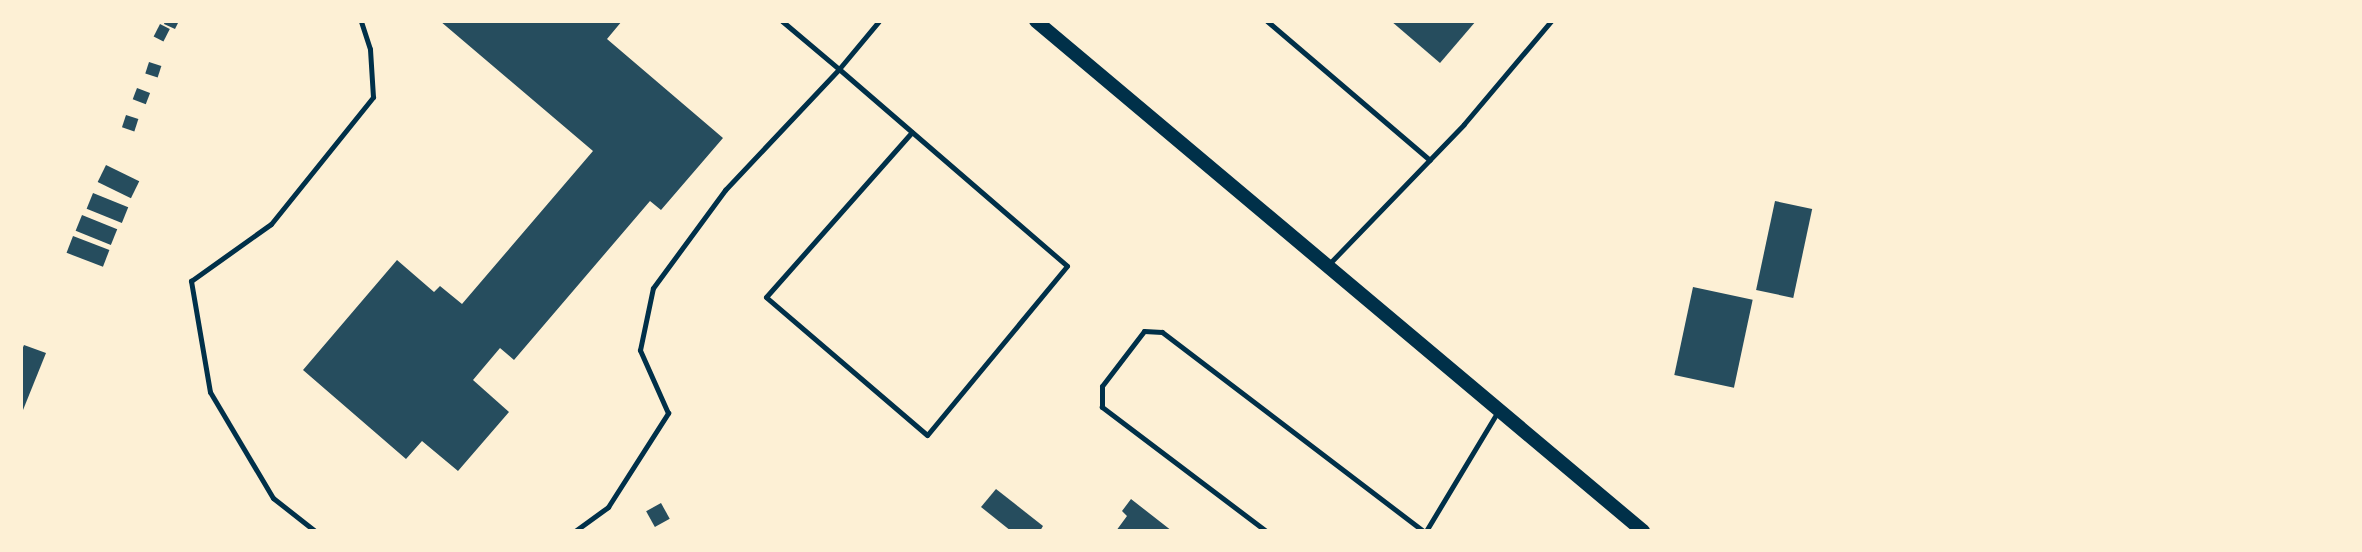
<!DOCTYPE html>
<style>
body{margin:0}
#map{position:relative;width:2362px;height:552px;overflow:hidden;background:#fdf0d5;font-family:"Titillium Web",sans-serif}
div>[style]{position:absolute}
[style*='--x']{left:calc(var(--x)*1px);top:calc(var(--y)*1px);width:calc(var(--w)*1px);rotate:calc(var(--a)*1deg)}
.building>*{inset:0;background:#264d5e;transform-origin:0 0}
.service>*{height:5px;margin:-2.5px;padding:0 2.5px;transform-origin:2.5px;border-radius:2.5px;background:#003049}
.secondary>*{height:14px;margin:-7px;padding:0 7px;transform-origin:7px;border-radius:7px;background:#003049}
span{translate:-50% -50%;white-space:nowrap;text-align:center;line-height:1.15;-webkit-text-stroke:7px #fdf0d5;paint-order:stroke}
.frame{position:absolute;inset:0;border:23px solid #fdf0d5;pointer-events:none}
</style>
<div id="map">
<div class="building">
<div style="clip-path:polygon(165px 21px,179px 21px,175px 29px,164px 24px)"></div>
<div style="clip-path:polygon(440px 21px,622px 21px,607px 39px,723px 138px,661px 210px,650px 201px,514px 360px,500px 348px,473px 380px,509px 412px,458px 471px,422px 441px,406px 459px,303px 370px,397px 260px,434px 292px,440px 286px,462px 304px,593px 151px)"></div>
<div style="clip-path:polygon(1391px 21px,1476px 21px,1440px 63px)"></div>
<div style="left:160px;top:24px;width:11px;height:14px;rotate:27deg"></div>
<div style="left:149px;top:62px;width:13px;height:12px;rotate:18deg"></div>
<div style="left:137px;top:88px;width:14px;height:12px;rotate:21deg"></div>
<div style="left:126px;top:115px;width:13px;height:13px;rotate:18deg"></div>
<div style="left:106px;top:165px;width:37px;height:19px;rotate:26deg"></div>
<div style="left:93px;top:193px;width:38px;height:17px;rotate:22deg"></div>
<div style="left:1775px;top:201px;width:38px;height:91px;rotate:12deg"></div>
<div style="left:82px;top:215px;width:38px;height:17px;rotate:22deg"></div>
<div style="left:73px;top:236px;width:39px;height:18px;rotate:21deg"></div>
<div style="left:1693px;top:287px;width:61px;height:90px;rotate:12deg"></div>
<div style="clip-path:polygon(24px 345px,46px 353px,21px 415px,21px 352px)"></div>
<div style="clip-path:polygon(996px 489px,1043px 526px,1040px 531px,1011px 531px,981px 507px)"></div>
<div style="clip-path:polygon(1131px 499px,1172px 531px,1116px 531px,1127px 516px,1122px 511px)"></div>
<div style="left:661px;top:503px;width:18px;height:17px;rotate:61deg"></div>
</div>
<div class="service">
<div style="--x:782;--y:21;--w:75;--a:40.1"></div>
<div style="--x:839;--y:69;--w:62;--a:-50.2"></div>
<div style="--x:1267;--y:21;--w:214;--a:40.5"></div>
<div style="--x:1329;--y:264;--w:194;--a:-46"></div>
<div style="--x:1464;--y:124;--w:135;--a:-49.8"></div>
<div style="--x:315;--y:531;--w:53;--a:-141.8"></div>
<div style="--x:273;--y:498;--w:123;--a:-120.7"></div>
<div style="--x:210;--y:392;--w:113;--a:-99.7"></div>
<div style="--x:191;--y:281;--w:98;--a:-35.5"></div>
<div style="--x:271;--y:224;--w:163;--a:-51.2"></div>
<div style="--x:373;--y:97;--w:48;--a:-93.6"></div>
<div style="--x:370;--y:49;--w:29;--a:-108"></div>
<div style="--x:575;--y:531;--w:41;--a:-36"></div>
<div style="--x:608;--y:507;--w:112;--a:-57.4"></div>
<div style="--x:668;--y:413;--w:69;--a:-114"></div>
<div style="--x:640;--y:350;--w:63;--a:-78.2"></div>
<div style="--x:653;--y:288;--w:122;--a:-53.7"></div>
<div style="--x:725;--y:190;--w:166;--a:-46.7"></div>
<div style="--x:839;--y:69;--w:301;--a:40.8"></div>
<div style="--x:1067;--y:266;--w:219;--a:129.6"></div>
<div style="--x:927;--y:435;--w:212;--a:-139.4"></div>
<div style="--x:766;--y:297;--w:220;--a:-48.5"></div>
<div style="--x:1266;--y:531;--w:206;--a:-142.9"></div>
<div style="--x:1102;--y:407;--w:21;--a:-90"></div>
<div style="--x:1102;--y:386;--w:69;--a:-52.6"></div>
<div style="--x:1144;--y:331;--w:18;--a:3"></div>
<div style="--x:1162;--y:332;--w:328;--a:37.3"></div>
<div style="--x:1426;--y:531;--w:138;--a:-59"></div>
</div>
<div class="secondary">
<div style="--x:1036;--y:21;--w:793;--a:40.04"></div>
</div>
<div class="frame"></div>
</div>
